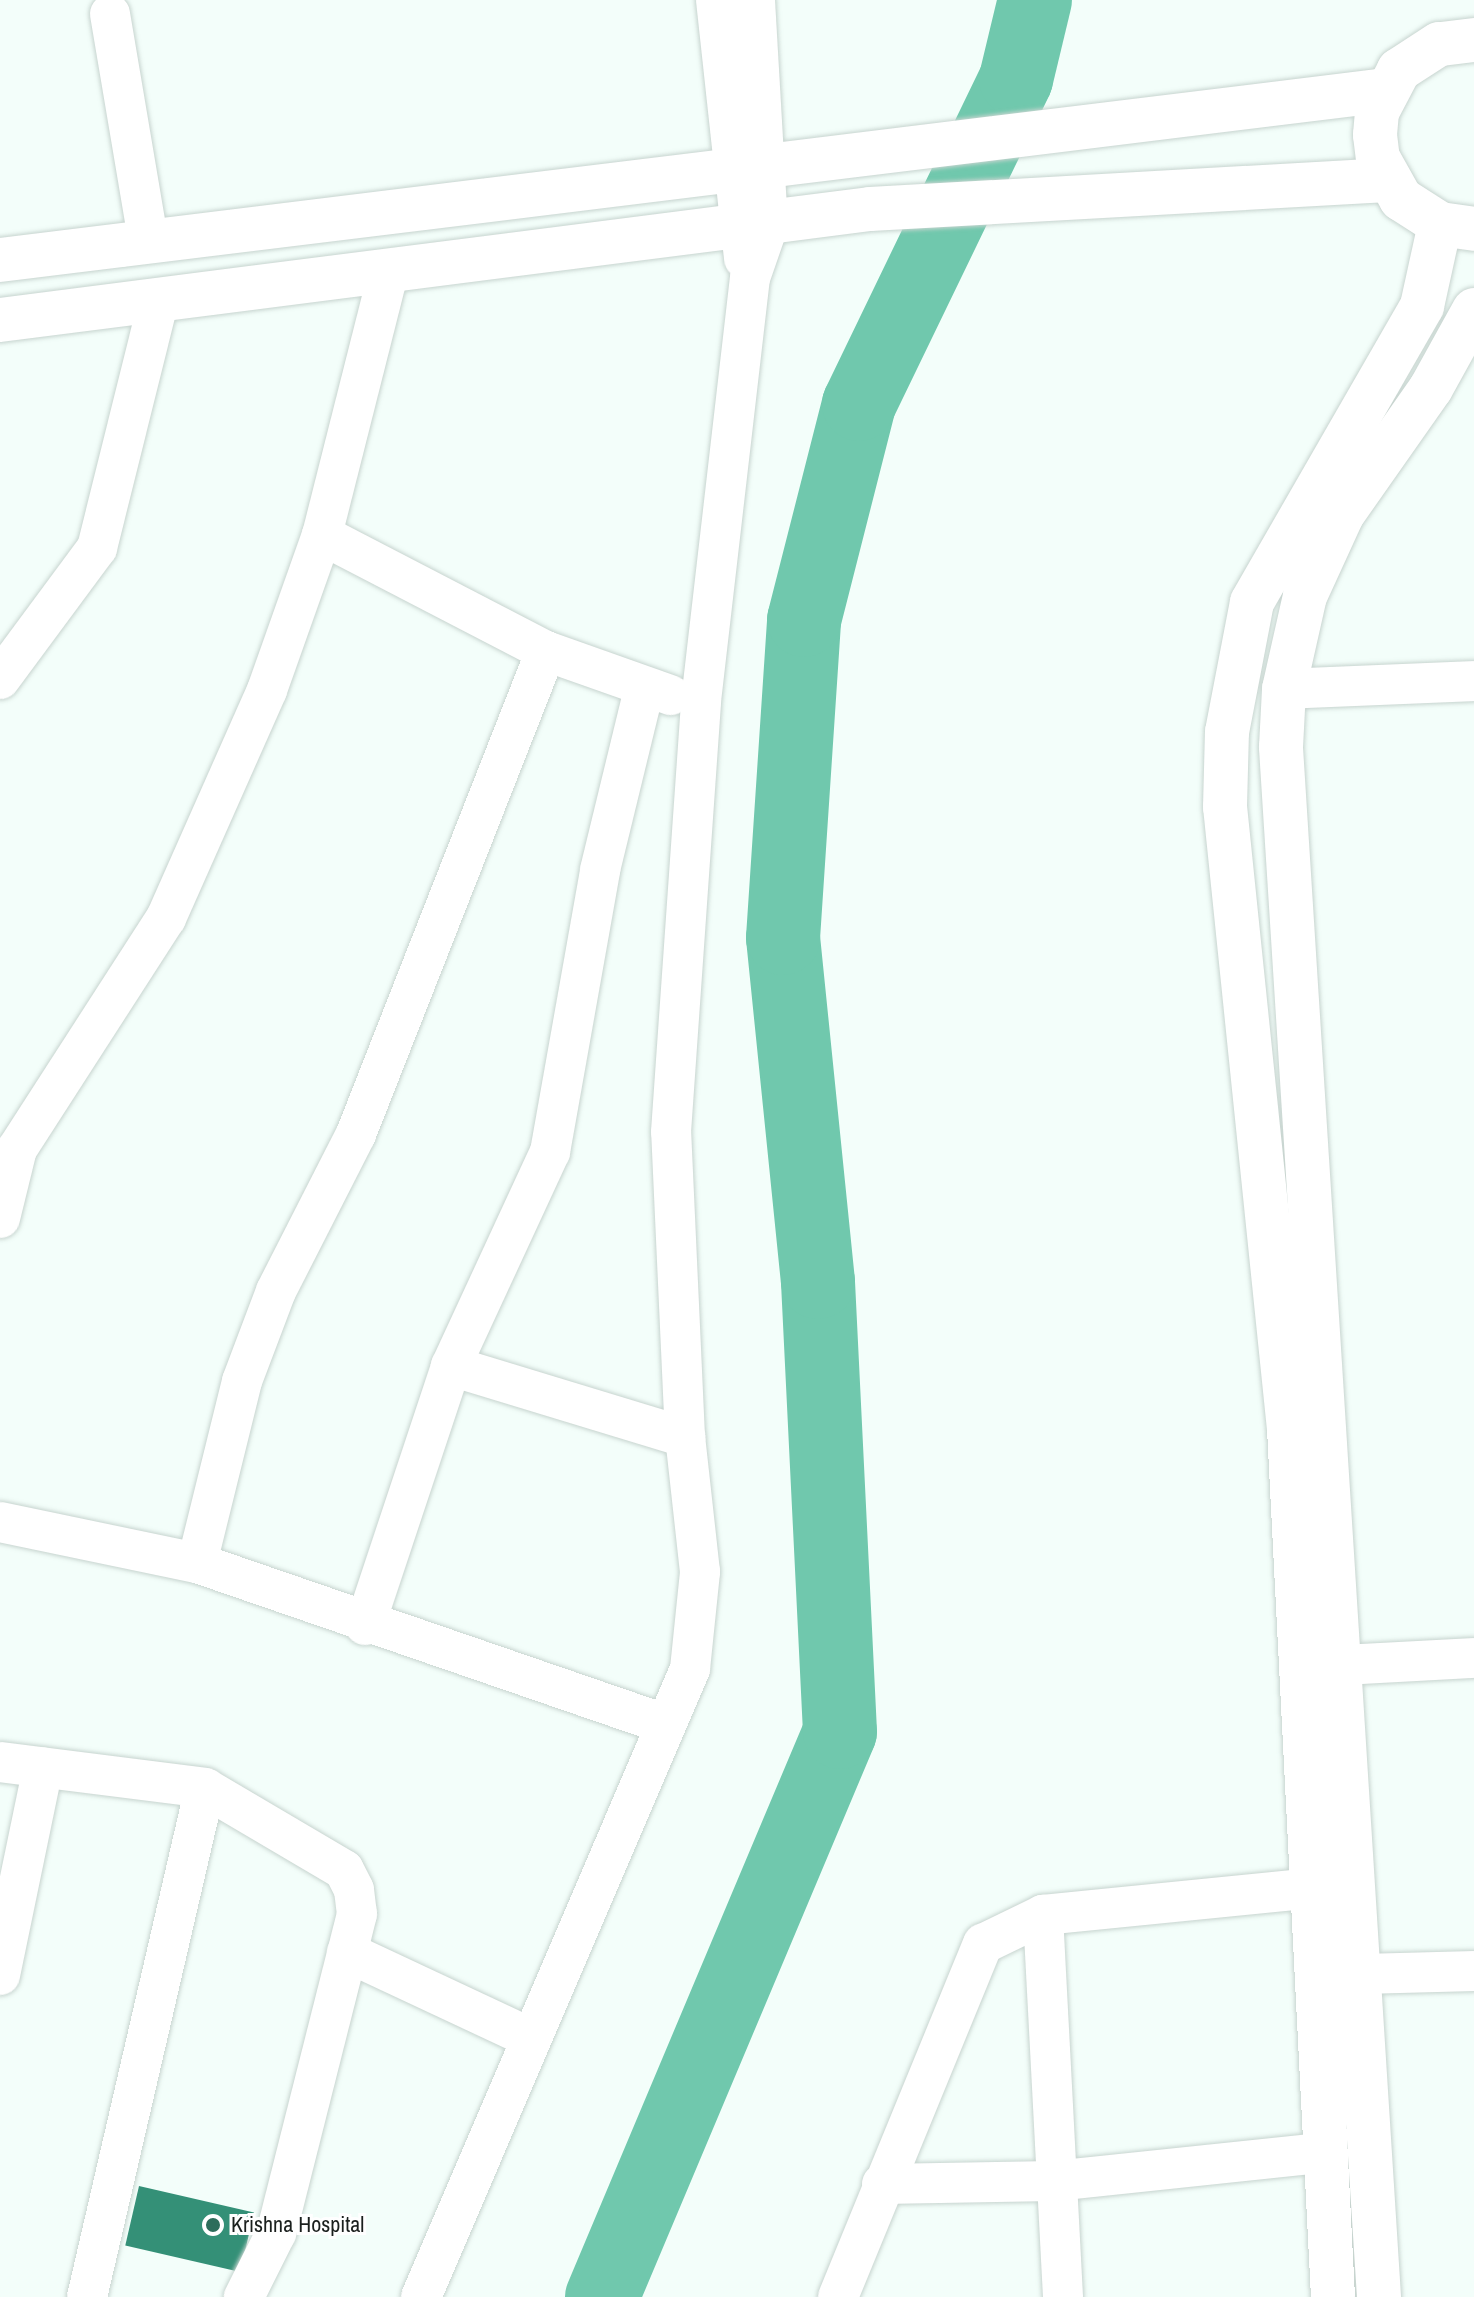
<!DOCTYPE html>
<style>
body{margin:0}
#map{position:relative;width:1474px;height:2297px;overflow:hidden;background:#f3fefa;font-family:"Archivo Narrow",sans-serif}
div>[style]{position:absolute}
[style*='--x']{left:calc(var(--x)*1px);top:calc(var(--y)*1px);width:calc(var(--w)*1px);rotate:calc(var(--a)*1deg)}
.river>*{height:74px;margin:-37px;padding:0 37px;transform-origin:37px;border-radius:37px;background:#70c8ad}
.building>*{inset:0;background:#349077;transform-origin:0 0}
.roads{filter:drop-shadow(0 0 2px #c7d4cf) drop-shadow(0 0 2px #c7d4cf)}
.minor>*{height:40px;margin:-20px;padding:0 20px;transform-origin:20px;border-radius:20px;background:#fff}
.tertiary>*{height:44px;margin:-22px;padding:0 22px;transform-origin:22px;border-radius:22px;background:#fff}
.dots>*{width:22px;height:22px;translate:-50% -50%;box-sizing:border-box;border:4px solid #fff;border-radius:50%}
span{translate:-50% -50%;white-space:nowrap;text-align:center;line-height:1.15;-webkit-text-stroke:6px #fff;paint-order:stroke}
.poi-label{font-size:22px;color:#1a1f1d}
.left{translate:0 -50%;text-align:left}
</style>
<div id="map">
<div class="river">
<div style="--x:602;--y:2297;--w:613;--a:-67.16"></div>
<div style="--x:840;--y:1732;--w:451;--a:-92.8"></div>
<div style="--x:818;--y:1282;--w:346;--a:-95.8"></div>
<div style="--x:783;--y:938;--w:319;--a:-86.2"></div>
<div style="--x:804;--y:620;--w:223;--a:-75.7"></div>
<div style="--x:859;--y:404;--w:361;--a:-64.2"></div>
<div style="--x:1016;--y:79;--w:81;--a:-76.5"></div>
</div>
<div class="building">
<div style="left:139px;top:2186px;width:118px;height:61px;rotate:13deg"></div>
</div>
<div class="roads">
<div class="minor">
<div style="--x:716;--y:0;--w:260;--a:83.8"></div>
<div style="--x:110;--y:14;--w:227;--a:80.4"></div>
<div style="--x:148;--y:238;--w:29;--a:162"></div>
<div style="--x:322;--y:535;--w:252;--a:27.4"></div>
<div style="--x:546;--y:651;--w:132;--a:19.5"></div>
<div style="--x:0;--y:679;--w:163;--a:-53.5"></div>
<div style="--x:97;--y:548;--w:256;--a:-76"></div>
<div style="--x:1284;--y:689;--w:190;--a:-2.4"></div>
<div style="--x:0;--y:1218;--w:71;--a:-76.2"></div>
<div style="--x:17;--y:1149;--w:275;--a:-57.2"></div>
<div style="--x:166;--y:918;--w:249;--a:-66.1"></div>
<div style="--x:267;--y:690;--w:164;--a:-70.5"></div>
<div style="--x:322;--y:535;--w:272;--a:-75.8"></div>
<div style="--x:451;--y:1366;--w:245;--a:16.9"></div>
<div style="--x:0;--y:1522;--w:201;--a:11.8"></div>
<div style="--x:197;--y:1563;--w:494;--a:19"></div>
<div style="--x:197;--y:1563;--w:187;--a:-76.1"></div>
<div style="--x:242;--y:1381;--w:96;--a:-69.3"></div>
<div style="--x:276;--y:1291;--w:176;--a:-63"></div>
<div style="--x:356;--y:1134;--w:519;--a:-68.53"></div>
<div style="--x:365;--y:1625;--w:273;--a:-71.6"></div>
<div style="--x:451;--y:1366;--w:236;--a:-65.2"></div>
<div style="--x:550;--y:1152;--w:286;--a:-79.9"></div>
<div style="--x:600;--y:870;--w:185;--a:-76.3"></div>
<div style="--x:1344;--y:1665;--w:130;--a:-3.1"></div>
<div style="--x:0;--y:1762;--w:207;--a:7.2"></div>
<div style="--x:205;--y:1788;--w:161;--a:30.5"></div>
<div style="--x:344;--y:1870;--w:22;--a:63"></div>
<div style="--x:354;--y:1890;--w:24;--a:83"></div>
<div style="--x:357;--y:1914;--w:329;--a:104.2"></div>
<div style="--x:276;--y:2233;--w:72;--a:116.6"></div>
<div style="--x:1043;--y:1915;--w:383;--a:87"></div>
<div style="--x:347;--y:1952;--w:203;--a:25.1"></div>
<div style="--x:1363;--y:1974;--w:111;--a:-1.5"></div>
<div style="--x:0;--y:1975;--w:212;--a:-78.3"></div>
<div style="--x:882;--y:2184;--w:172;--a:-1"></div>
<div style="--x:1054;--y:2181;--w:269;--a:-6"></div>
<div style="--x:87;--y:2297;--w:522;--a:-76.95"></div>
<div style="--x:421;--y:2297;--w:683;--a:-66.81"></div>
<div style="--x:690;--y:1669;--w:98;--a:-84.1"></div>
<div style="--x:700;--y:1572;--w:136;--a:-96.3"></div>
<div style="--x:685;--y:1437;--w:305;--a:-92.6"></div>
<div style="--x:671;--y:1132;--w:432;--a:-86"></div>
<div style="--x:701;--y:701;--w:426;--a:-83.4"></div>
<div style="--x:750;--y:278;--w:55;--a:-70.9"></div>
<div style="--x:768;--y:226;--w:226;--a:-93.3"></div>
<div style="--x:838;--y:2297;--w:382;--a:-67.7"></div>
<div style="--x:983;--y:1944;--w:67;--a:-25.8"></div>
<div style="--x:1043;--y:1915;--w:272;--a:-5.7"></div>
</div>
<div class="tertiary">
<div style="--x:1474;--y:40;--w:35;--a:173"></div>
<div style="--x:1439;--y:44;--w:48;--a:147"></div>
<div style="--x:1399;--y:70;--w:47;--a:117.6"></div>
<div style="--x:1377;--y:112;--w:23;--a:95"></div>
<div style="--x:1375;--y:135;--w:23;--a:83"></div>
<div style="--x:1378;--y:158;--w:47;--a:60.7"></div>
<div style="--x:1401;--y:199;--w:46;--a:32.7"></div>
<div style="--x:1440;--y:224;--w:34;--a:8"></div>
<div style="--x:0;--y:260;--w:1396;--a:-6.99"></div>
<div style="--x:0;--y:320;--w:877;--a:-7.27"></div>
<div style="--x:870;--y:209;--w:518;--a:-3.21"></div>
<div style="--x:1333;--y:2297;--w:869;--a:-92.9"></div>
<div style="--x:1289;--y:1429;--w:625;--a:-95.87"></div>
<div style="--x:1225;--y:807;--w:75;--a:-88.5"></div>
<div style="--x:1227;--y:732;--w:132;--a:-79.1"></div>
<div style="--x:1252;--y:602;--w:341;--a:-60.1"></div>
<div style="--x:1422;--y:306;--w:84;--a:-77.6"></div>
<div style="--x:1379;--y:2297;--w:1553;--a:-93.62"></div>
<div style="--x:1281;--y:747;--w:58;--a:-87"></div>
<div style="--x:1284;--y:689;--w:95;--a:-77.3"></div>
<div style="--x:1305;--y:596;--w:89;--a:-65.4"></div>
<div style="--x:1342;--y:515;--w:155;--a:-55"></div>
<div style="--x:1431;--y:388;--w:89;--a:-61.1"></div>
</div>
</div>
<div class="dots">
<div style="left:213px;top:2225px;background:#2d6d5b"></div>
</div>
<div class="poi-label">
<span class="left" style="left:231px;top:2225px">Krishna Hospital</span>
</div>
</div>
